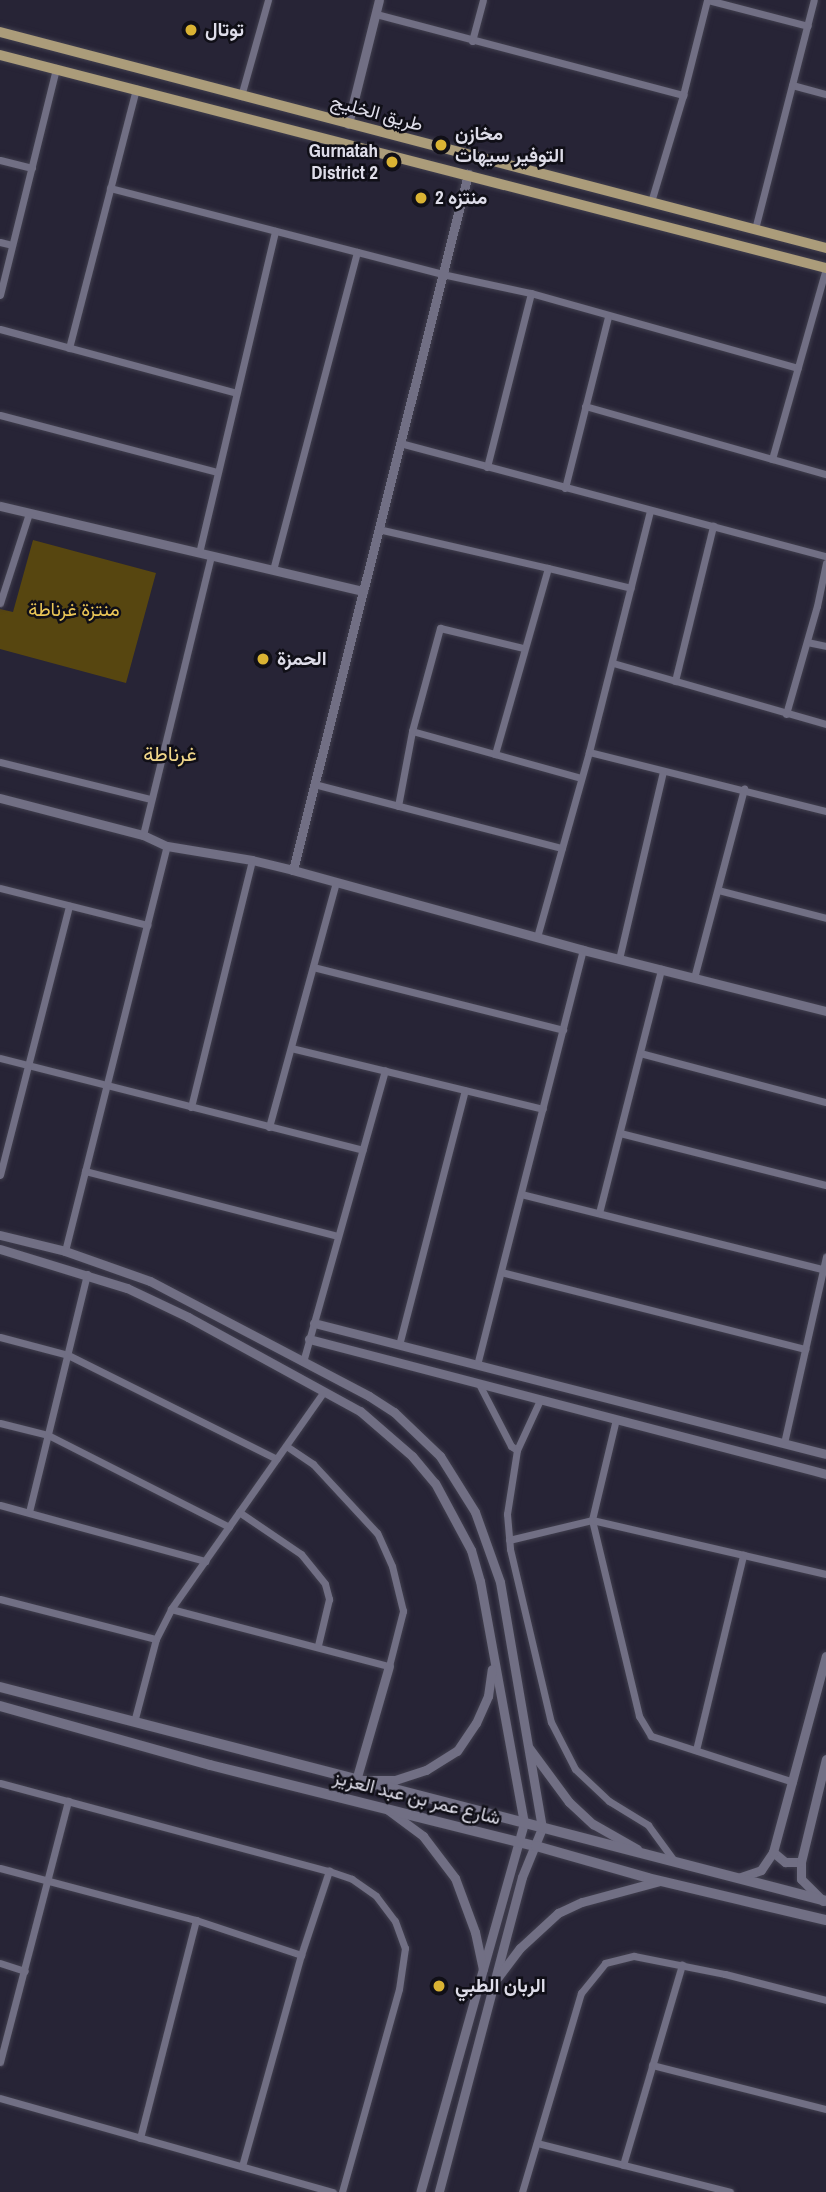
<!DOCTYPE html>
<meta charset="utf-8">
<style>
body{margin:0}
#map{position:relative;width:826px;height:2192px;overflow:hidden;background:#272436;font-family:"Archivo Narrow",Vazirmatn,sans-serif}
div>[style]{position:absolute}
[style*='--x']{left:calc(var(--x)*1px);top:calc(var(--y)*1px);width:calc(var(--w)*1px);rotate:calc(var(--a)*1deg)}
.green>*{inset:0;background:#574610}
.roads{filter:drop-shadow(0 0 2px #413f4e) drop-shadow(0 0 2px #413f4e)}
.minor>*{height:7px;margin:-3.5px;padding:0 3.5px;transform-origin:3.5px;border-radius:3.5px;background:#716f84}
.tertiary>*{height:9px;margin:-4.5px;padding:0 4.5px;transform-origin:4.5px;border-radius:4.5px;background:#716f84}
.secondary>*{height:10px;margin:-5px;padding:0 5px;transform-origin:5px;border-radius:5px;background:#716f84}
.primary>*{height:10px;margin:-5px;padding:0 5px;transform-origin:5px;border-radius:5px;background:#ab9c7a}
.dots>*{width:19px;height:19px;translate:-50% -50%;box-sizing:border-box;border:4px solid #100f17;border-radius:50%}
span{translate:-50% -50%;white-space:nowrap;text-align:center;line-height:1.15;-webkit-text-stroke:5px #100f17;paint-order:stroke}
.poi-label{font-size:19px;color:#dedde9;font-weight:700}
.left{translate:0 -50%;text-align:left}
.right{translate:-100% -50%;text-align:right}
.street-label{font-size:19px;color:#dedde9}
.park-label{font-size:19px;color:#eac657}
.neighbourhood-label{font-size:21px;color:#f1d78a}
</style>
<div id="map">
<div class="green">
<div style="clip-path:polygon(33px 540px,156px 573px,126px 683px,0 649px,0 609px,13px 612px)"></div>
</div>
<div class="roads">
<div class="minor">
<div style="--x:708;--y:0;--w:103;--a:14.6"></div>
<div style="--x:376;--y:14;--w:318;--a:14.8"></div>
<div style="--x:683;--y:95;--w:98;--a:-75.8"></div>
<div style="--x:472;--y:41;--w:42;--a:-75"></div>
<div style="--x:792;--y:85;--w:35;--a:15"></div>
<div style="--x:241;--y:96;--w:100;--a:-74.3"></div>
<div style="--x:0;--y:160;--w:33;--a:14"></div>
<div style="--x:110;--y:188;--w:343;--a:14.5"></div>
<div style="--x:442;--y:274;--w:91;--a:12.1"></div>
<div style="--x:531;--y:293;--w:277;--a:15.7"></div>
<div style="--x:651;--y:202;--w:112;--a:-73.3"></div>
<div style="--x:755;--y:229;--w:236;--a:-75.6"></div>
<div style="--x:0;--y:242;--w:12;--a:14"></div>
<div style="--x:0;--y:295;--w:234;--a:-76.1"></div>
<div style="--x:0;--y:329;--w:242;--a:15.1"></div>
<div style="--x:69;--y:348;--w:268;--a:-75.5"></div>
<div style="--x:585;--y:406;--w:250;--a:15.8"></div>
<div style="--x:0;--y:415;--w:224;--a:14.7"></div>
<div style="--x:400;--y:443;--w:441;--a:14.9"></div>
<div style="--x:772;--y:459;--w:198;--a:-74.2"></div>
<div style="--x:487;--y:467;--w:179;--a:-75.8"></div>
<div style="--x:565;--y:488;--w:176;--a:-75.9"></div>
<div style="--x:378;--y:529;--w:174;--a:12.9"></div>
<div style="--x:199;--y:553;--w:331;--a:-76.7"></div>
<div style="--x:273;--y:570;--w:329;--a:-75.2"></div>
<div style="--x:0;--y:603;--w:95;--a:-72.1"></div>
<div style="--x:807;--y:642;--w:19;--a:12"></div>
<div style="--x:613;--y:663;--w:222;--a:16"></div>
<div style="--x:675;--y:681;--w:160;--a:-76.2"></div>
<div style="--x:786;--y:714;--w:112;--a:-74"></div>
<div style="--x:817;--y:606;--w:44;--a:-78.2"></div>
<div style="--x:412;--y:731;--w:175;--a:15.5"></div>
<div style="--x:589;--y:752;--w:244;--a:14"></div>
<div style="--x:495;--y:754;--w:193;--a:-74.1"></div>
<div style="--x:548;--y:568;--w:85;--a:13.5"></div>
<div style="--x:0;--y:762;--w:155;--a:13.8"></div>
<div style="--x:314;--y:784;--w:256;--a:14.5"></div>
<div style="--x:398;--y:806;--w:76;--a:-79.4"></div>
<div style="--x:412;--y:731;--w:107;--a:-74.8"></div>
<div style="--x:440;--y:628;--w:85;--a:13.5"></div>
<div style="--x:143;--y:835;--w:287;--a:-76.3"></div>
<div style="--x:0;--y:888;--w:152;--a:14.1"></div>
<div style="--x:718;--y:890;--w:112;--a:14.5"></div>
<div style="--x:537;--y:937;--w:192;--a:-74.3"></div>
<div style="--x:589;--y:752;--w:249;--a:-75.8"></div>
<div style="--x:619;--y:959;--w:193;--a:-76.8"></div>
<div style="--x:313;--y:967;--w:258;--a:14.1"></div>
<div style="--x:694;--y:978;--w:196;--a:-75.2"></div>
<div style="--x:291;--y:1048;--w:259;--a:13.6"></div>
<div style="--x:640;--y:1053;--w:192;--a:14.8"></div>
<div style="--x:0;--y:1058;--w:374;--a:14.2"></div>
<div style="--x:191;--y:1107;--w:254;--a:-76.1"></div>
<div style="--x:269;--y:1127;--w:254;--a:-74.7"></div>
<div style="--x:620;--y:1133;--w:212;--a:14.2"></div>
<div style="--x:85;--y:1171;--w:261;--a:14.4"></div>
<div style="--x:0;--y:1175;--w:278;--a:-75.6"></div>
<div style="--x:521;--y:1194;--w:310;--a:14"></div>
<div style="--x:599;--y:1213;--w:252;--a:-75.7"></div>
<div style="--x:65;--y:1251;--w:418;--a:-75.9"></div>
<div style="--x:501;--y:1272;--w:314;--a:14.2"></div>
<div style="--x:0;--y:1337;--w:70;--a:14.8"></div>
<div style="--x:68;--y:1355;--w:233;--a:26.5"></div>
<div style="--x:399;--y:1345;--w:263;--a:-75.5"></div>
<div style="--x:303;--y:1362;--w:303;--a:-74.3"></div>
<div style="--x:477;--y:1365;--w:428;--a:-75.7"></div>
<div style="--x:479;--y:1384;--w:70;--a:62.7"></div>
<div style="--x:511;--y:1446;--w:7;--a:34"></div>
<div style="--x:540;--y:1400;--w:55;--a:114.7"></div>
<div style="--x:517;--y:1450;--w:65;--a:98.9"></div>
<div style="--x:507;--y:1514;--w:35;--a:85"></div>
<div style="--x:510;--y:1549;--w:178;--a:76.7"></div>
<div style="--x:551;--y:1722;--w:53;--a:62.9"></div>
<div style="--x:575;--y:1769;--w:47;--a:43.3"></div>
<div style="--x:609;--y:1801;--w:46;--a:31.6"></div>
<div style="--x:648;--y:1825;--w:46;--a:53.9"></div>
<div style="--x:616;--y:1419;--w:104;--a:103.4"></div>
<div style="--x:592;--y:1520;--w:202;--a:76.5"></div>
<div style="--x:639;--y:1716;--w:23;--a:59"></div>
<div style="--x:651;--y:1736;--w:149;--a:17.9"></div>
<div style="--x:0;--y:1423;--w:49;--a:14"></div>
<div style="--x:48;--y:1435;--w:203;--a:26.9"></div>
<div style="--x:784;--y:1443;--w:191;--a:-77.3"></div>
<div style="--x:0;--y:1505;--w:213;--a:15.3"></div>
<div style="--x:29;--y:1512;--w:245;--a:-76.3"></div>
<div style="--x:239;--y:1512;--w:75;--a:34.1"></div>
<div style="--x:301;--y:1554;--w:38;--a:51"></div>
<div style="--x:325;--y:1584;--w:16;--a:75"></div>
<div style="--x:329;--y:1599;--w:47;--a:103.4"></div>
<div style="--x:509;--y:1540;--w:85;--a:-13.5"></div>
<div style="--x:592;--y:1520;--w:240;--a:13"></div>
<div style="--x:0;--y:1599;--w:161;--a:14.4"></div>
<div style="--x:171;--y:1609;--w:225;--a:14.7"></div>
<div style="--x:389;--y:1666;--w:57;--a:-75.7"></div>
<div style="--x:403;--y:1611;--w:46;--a:-103.7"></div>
<div style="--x:392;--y:1566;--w:36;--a:-114"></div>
<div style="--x:377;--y:1533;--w:94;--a:-132.8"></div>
<div style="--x:313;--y:1464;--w:32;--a:-146"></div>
<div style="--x:134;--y:1722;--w:86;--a:-75.2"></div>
<div style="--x:156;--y:1639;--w:34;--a:-63"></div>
<div style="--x:171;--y:1609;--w:266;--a:-54.9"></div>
<div style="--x:696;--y:1750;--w:201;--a:-76.4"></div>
<div style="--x:0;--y:1783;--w:341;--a:15"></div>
<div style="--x:329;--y:1871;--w:24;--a:19"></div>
<div style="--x:352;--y:1879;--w:29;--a:35"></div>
<div style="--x:376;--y:1896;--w:31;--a:53"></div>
<div style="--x:395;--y:1921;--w:29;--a:70"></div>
<div style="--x:405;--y:1948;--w:41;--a:98.3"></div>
<div style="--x:399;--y:1989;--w:211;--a:105.7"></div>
<div style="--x:0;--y:1868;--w:203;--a:14.9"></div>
<div style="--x:196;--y:1920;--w:111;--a:18.4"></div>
<div style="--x:0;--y:1963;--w:26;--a:18"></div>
<div style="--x:0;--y:2062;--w:270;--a:-75.4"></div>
<div style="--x:652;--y:2065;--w:179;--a:14.2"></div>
<div style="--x:0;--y:2098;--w:346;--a:15.8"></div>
<div style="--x:140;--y:2138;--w:225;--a:-75.6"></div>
<div style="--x:537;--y:2143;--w:199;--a:14.2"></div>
<div style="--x:623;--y:2165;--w:209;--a:-73.6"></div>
<div style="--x:242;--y:2166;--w:219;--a:-74.4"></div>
<div style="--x:301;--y:1955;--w:89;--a:-71.6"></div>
<div style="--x:522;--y:2192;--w:208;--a:-73.5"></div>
<div style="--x:581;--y:1993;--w:38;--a:-51"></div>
<div style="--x:605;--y:1963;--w:30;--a:-14"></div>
<div style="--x:634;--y:1956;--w:93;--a:11.2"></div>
<div style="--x:725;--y:1974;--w:104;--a:14.4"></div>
</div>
<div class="tertiary">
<div style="--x:348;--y:124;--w:128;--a:-76"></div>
<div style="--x:0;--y:506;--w:373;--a:13.2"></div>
<div style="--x:0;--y:798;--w:148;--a:14.5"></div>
<div style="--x:143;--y:835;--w:26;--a:25"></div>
<div style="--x:167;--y:846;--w:86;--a:9.4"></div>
<div style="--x:252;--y:860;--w:42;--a:13.7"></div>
<div style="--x:293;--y:870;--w:301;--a:15.4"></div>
<div style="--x:583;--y:950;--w:251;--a:14.1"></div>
<div style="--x:293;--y:870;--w:718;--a:-75.89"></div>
<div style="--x:0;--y:1235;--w:67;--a:13.8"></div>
<div style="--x:65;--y:1251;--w:90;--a:19.4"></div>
<div style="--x:150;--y:1281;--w:247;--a:27.7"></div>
<div style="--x:369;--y:1396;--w:30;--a:33"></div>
<div style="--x:394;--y:1412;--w:64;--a:43.7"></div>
<div style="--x:440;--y:1456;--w:66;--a:58"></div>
<div style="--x:475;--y:1512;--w:74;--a:70.3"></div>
<div style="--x:500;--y:1582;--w:250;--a:80.3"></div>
<div style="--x:542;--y:1828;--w:53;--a:112.2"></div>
<div style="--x:522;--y:1877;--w:326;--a:104.8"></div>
<div style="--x:0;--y:1249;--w:133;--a:17.1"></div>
<div style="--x:127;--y:1288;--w:68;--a:25.4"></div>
<div style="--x:188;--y:1317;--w:196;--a:28.7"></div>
<div style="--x:360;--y:1411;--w:69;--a:40.9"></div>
<div style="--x:412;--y:1456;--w:35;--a:50"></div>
<div style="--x:435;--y:1483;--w:76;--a:61.8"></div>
<div style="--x:471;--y:1550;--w:32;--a:74"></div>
<div style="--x:480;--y:1581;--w:246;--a:79.7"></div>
<div style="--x:524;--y:1823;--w:383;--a:105.7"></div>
<div style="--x:314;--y:1323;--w:528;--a:14.35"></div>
<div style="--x:309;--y:1339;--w:534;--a:14.63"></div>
<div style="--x:389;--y:1666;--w:119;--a:106.1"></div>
<div style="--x:356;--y:1780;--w:39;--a:0"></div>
<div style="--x:395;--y:1780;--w:33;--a:-18"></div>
<div style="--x:426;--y:1770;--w:36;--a:-32"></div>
<div style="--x:457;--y:1751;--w:34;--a:-56"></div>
<div style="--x:476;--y:1723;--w:30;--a:-66"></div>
<div style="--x:488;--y:1696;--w:27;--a:-82"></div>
<div style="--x:529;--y:1748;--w:67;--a:53.5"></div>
<div style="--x:569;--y:1802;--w:33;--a:43"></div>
<div style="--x:593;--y:1824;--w:51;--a:29.6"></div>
<div style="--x:388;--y:1810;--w:44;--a:36.6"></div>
<div style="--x:423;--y:1836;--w:53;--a:52.7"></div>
<div style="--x:455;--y:1878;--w:58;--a:69.7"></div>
<div style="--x:475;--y:1932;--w:38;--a:78"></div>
<div style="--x:773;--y:1852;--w:16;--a:40"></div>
<div style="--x:785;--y:1862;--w:16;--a:0"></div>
<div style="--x:738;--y:1878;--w:24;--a:-19"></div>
<div style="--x:761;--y:1870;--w:22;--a:-56"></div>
<div style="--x:773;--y:1852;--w:203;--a:-74.9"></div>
<div style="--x:823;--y:1901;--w:31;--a:-135"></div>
<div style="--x:801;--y:1879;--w:17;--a:-90"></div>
<div style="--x:801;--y:1862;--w:106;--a:-76.4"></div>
<div style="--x:498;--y:1977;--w:36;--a:-53"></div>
<div style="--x:520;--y:1948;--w:52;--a:-42.6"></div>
<div style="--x:558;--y:1913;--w:26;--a:-25"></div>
<div style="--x:582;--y:1902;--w:81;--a:-15.1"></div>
</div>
<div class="secondary">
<div style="--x:0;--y:1687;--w:853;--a:14.52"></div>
<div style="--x:0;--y:1706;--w:218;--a:15.7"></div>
<div style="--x:210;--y:1765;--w:336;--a:14"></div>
<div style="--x:536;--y:1846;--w:116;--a:15.9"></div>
<div style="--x:648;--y:1878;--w:183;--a:13.3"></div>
</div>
<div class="primary">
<div style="--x:0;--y:32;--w:854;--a:14.65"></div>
<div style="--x:0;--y:55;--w:853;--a:14.46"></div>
</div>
</div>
<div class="dots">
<div style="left:191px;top:30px;background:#dab333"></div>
<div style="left:441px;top:145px;background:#dab333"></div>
<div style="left:392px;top:162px;background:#dab333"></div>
<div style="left:421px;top:198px;background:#dab333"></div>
<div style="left:263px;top:659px;background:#dab333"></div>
<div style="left:439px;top:1986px;background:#dab333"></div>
</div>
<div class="poi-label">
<span class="left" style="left:205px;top:30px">توتال</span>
<span class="left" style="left:455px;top:145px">مخازن<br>التوفير سيهات</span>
<span class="right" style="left:378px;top:162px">Gurnatah<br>District 2</span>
<span class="left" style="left:435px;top:198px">منتزه 2</span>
<span class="left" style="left:277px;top:659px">الحمزة</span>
<span class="left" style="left:455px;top:1986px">الربان الطبي</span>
</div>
<div class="street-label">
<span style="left:377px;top:113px;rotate:15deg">طريق الخليج</span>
<span style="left:417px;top:1798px;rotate:14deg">شارع عمر بن عبد العزيز</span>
</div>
<div class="park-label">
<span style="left:74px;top:610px">منتزة غرناطة</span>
</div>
<div class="neighbourhood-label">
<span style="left:170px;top:754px">غرناطة</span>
</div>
</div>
